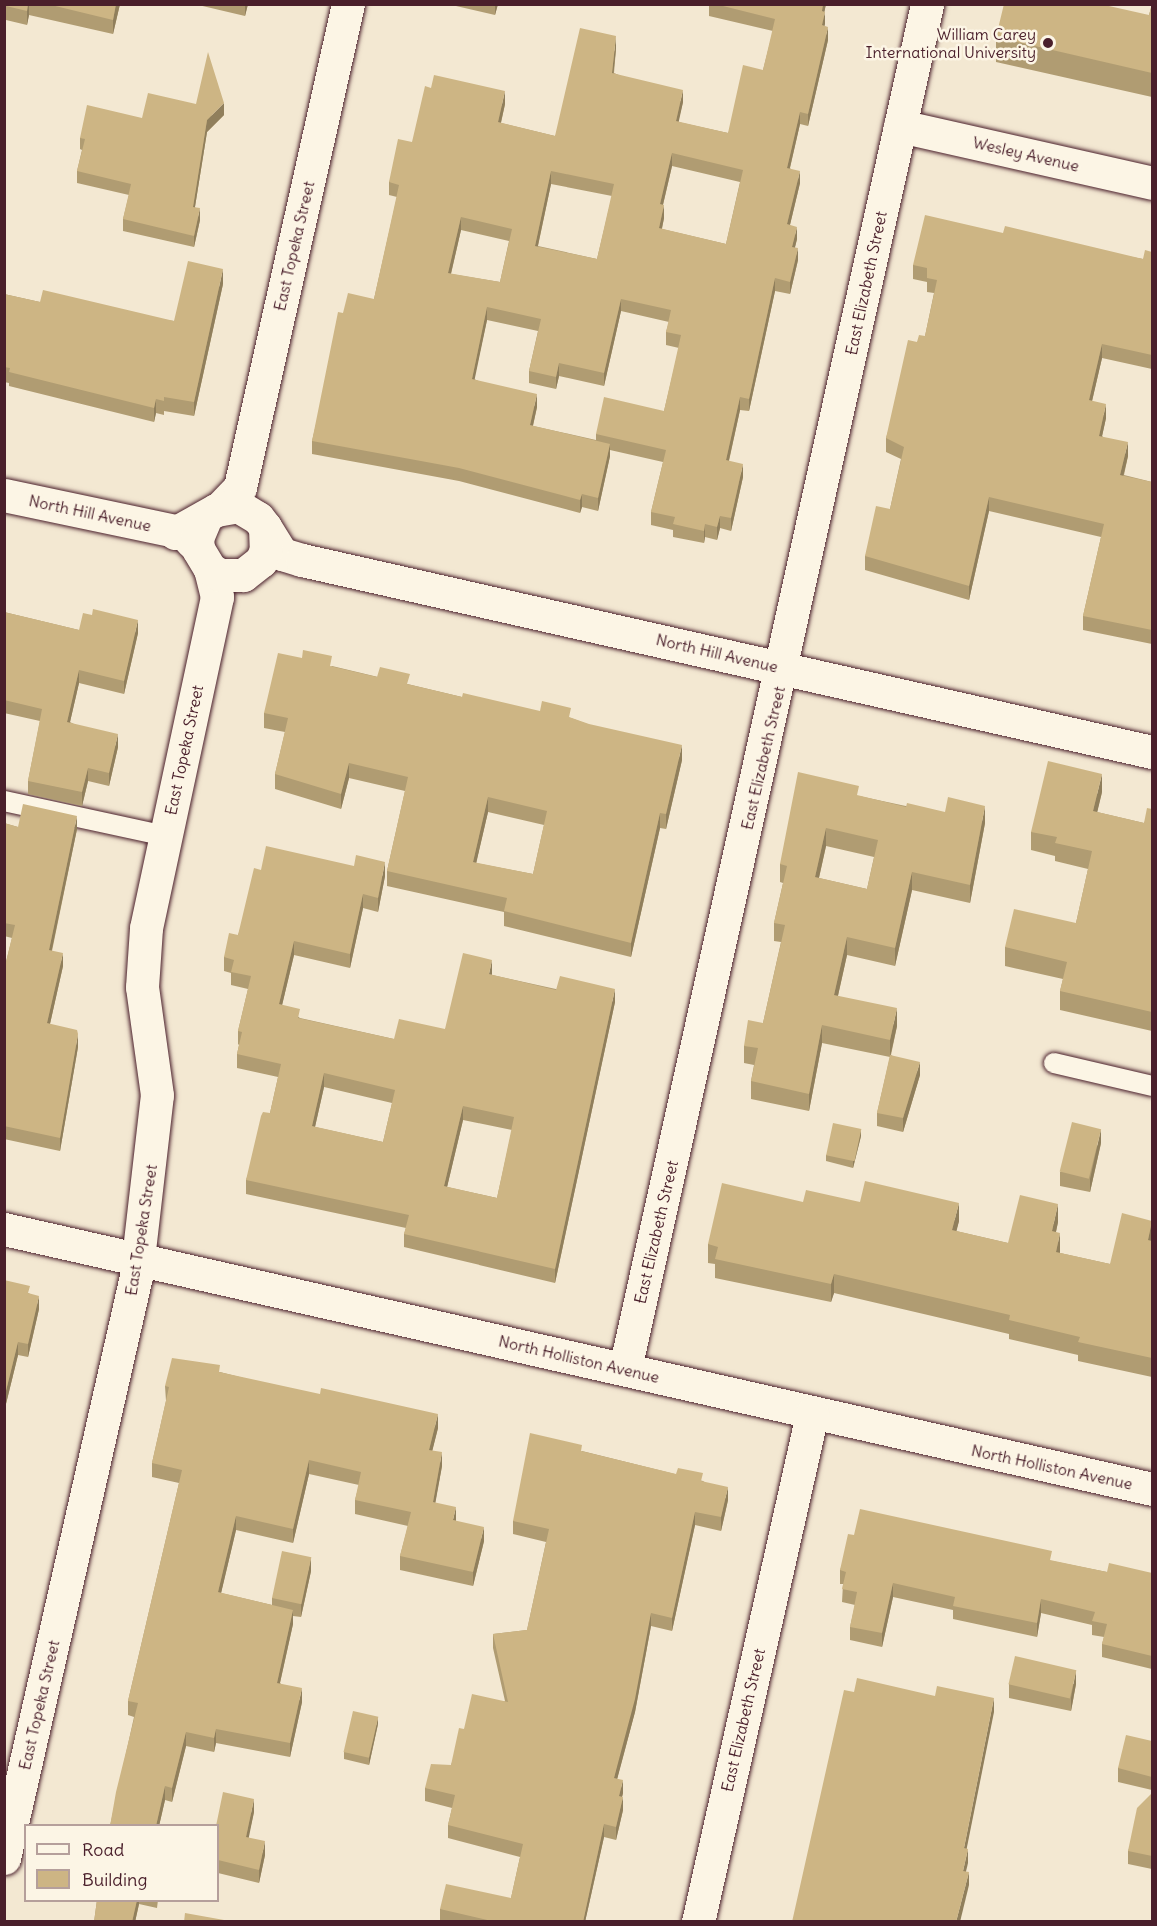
<!DOCTYPE html>
<style>
body{margin:0}
#map{position:relative;width:1157px;height:1926px;overflow:hidden;background:#f3e8d2;font-family:Delius,sans-serif}
div>[style]{position:absolute}
[style*='--x']{left:calc(var(--x)*1px);top:calc(var(--y)*1px);width:calc(var(--w)*1px);rotate:calc(var(--a)*1deg)}
.roads{filter:drop-shadow(0 0 2px #4a1f2b) drop-shadow(0 0 2px #4a1f2b)}
.service>*{height:20px;margin:-10px;padding:0 10px;transform-origin:10px;border-radius:10px;background:#fcf5e5}
.minor>*{height:33px;margin:-16.5px;padding:0 16.5px;transform-origin:16.5px;border-radius:16.5px;background:#fcf5e5}
.tertiary>*{height:33px;margin:-16.5px;padding:0 16.5px;transform-origin:16.5px;border-radius:16.5px;background:#fcf5e5}
.wall>*{inset:0;background:#b09c72}
.shaded-wall>*{inset:0;background:#907f5c}
.building>*{inset:0;background:#cdb584;transform-origin:0 0}
.dots>*{width:16px;height:16px;translate:-50% -50%;box-sizing:border-box;border:3px solid #fcf5e5;border-radius:50%}
span{translate:-50% -50%;white-space:nowrap;text-align:center;line-height:1.15;-webkit-text-stroke:5px #fcf5e5;paint-order:stroke}
.poi-label{font-size:16px;color:#4a1f2b}
.right{translate:-100% -50%;text-align:right}
.street-label{font-size:16px;color:#4a1f2b}
.frame{position:absolute;inset:0;border:6px solid #4a1f2b;pointer-events:none}
.legend{position:absolute;left:24px;top:1824px;width:195px;height:78px;box-sizing:border-box;background:#fcf5e5;border:2px solid #b59f9b;margin:0;padding:8px 10px;list-style:none;font-size:18px;color:#4a1f2b}
.legend li{display:flex;align-items:center;gap:12px;height:30px}
.legend b{width:30px;border:2px solid #b59f9b}
</style>
<div id="map">
<div class="roads">
<div class="service">
<div style="--x:4;--y:801;--w:166;--a:12.2"></div>
<div style="--x:1054;--y:1063;--w:101;--a:13.2"></div>
</div>
<div class="minor">
<div style="--x:900;--y:126;--w:258;--a:12.7"></div>
<div style="--x:219;--y:509;--w:30;--a:-46"></div>
<div style="--x:240;--y:487;--w:495;--a:-77.4"></div>
<div style="--x:4;--y:1229;--w:1177;--a:12.76"></div>
<div style="--x:625;--y:1369;--w:1398;--a:-77.52"></div>
<div style="--x:4;--y:1858;--w:597;--a:-77.22"></div>
<div style="--x:136;--y:1276;--w:182;--a:-83.4"></div>
<div style="--x:157;--y:1095;--w:109;--a:-97.9"></div>
<div style="--x:142;--y:987;--w:59;--a:-86.1"></div>
<div style="--x:146;--y:928;--w:339;--a:-77.9"></div>
<div style="--x:217;--y:597;--w:29;--a:-104"></div>
<div style="--x:698;--y:1922;--w:521;--a:-77.35"></div>
</div>
<div class="tertiary">
<div style="--x:4;--y:495;--w:184;--a:11.9"></div>
<div style="--x:184;--y:533;--w:12;--a:48"></div>
<div style="--x:265;--y:527;--w:32;--a:58"></div>
<div style="--x:282;--y:554;--w:21;--a:17"></div>
<div style="--x:302;--y:560;--w:871;--a:12.73"></div>
<div style="--x:175;--y:533;--w:47;--a:-29.3"></div>
<div style="--x:216;--y:510;--w:22;--a:-10"></div>
<div style="--x:238;--y:506;--w:23;--a:31"></div>
<div style="--x:258;--y:518;--w:11;--a:52"></div>
<div style="--x:265;--y:527;--w:23;--a:88"></div>
<div style="--x:266;--y:550;--w:12;--a:114"></div>
<div style="--x:261;--y:561;--w:23;--a:142"></div>
<div style="--x:243;--y:575;--w:23;--a:180"></div>
<div style="--x:220;--y:575;--w:12;--a:-149"></div>
<div style="--x:210;--y:569;--w:23;--a:-121"></div>
<div style="--x:198;--y:549;--w:11;--a:-95"></div>
<div style="--x:197;--y:538;--w:23;--a:-67"></div>
</div>
</div>
<div class="wall">
<div style="clip-path:polygon(4px 4px,120px 4px,113px 34px,29px 15px,27px 25px,6px 20px)"></div>
<div style="clip-path:polygon(194px 4px,248px 4px,245px 16px)"></div>
<div style="clip-path:polygon(456px 4px,498px 4px,495px 15px,456px 6px)"></div>
<div style="clip-path:polygon(evenodd,709px 4px,826px 4px,824px 12px,824px 26px,828px 40px,808px 126px,800px 124px,790px 168px,800px 183px,790px 225px,797px 239px,795px 247px,798px 260px,790px 294px,775px 291px,749px 411px,740px 410px,729px 461px,743px 477px,731px 531px,720px 528px,717px 540px,705px 537px,704px 543px,673px 537px,673px 530px,651px 525px,651px 512px,663px 462px,610px 450px,610px 456px,598px 511px,582px 507px,580px 513px,459px 481px,312px 454px,312px 441px,343px 313px,374px 299px,397px 197px,389px 195px,389px 182px,412px 142px,505px 104px,501px 123px,555px 136px,616px 49px,614px 73px,683px 102px,678px 122px,728px 133px,763px 70px,773px 31px,709px 16px,709px 4px,672px 166px,740px 182px,726px 244px,662px 229px,664px 218px,663px 205px,672px 166px,709px 4px,551px 184px,612px 196px,597px 259px,538px 246px,551px 184px,709px 4px,461px 230px,509px 241px,500px 282px,451px 274px,461px 230px,709px 4px,621px 311px,669px 322px,666px 332px,666px 345px,679px 348px,664px 411px,596px 434px,596px 440px,533px 426px,537px 407px,474px 379px,487px 320px,538px 331px,529px 371px,529px 383px,556px 389px,559px 376px,604px 386px,621px 311px)"></div>
<div style="clip-path:polygon(1152px 4px,1152px 97px,996px 62px,996px 37px,1149px 15px)"></div>
<div style="clip-path:polygon(224px 115px,207px 132px,195px 207px,200px 220px,194px 247px,123px 231px,123px 219px,129px 195px,77px 183px,77px 171px,82px 150px,80px 149px,80px 138px,142px 118px)"></div>
<div style="clip-path:polygon(1003px 233px,1143px 259px,1152px 252px,1152px 369px,1102px 358px,1092px 401px,1106px 418px,1102px 436px,1128px 456px,1124px 475px,1152px 482px,1152px 644px,1083px 630px,1083px 616px,1101px 537px,989px 511px,969px 600px,865px 570px,865px 556px,890px 509px,901px 459px,886px 452px,886px 438px,917px 342px,925px 336px,934px 293px,927px 292px,927px 282px,913px 279px,913px 265px)"></div>
<div style="clip-path:polygon(223px 284px,194px 416px,164px 411px,164px 415px,156px 413px,154px 422px,9px 386px,9px 383px,4px 382px,4px 294px,40px 302px,174px 321px)"></div>
<div style="clip-path:polygon(4px 612px,79px 630px,138px 633px,124px 694px,79px 683px,70px 722px,118px 747px,109px 786px,88px 781px,82px 806px,28px 794px,28px 781px,40px 721px,4px 713px)"></div>
<div style="clip-path:polygon(evenodd,332px 666px,462px 697px,571px 718px,682px 760px,666px 829px,660px 828px,631px 957px,504px 926px,504px 912px,387px 886px,387px 871px,405px 791px,349px 778px,341px 809px,275px 789px,275px 774px,285px 732px,264px 728px,264px 713px,332px 666px,488px 812px,544px 825px,533px 874px,476px 863px,488px 812px)"></div>
<div style="clip-path:polygon(1102px 792px,1097px 812px,1144px 823px,1152px 809px,1152px 1031px,1060px 1010px,1060px 991px,1063px 979px,1005px 966px,1005px 947px,1076px 923px,1088px 869px,1055px 861px,1055px 856px,1031px 850px,1031px 832px)"></div>
<div style="clip-path:polygon(evenodd,859px 796px,985px 823px,970px 903px,912px 890px,895px 966px,847px 955px,838px 996px,897px 1026px,891px 1055px,920px 1075px,903px 1132px,877px 1126px,877px 1113px,890px 1057px,822px 1043px,809px 1111px,751px 1099px,751px 1081px,754px 1065px,744px 1063px,744px 1046px,763px 1023px,781px 942px,774px 941px,774px 923px,783px 883px,780px 882px,780px 864px,859px 796px,826px 846px,874px 857px,867px 889px,819px 878px,826px 846px)"></div>
<div style="clip-path:polygon(4px 823px,18px 827px,77px 829px,52px 951px,63px 966px,50px 1024px,78px 1047px,60px 1151px,4px 1139px,4px 970px,12px 938px,4px 936px)"></div>
<div style="clip-path:polygon(evenodd,261px 870px,385px 876px,378px 912px,363px 908px,350px 968px,294px 955px,282px 1005px,300px 1018px,394px 1039px,445px 1029px,492px 975px,615px 1002px,555px 1283px,404px 1247px,404px 1234px,406px 1228px,246px 1194px,246px 1180px,270px 1113px,278px 1077px,237px 1068px,237px 1054px,239px 1045px,238px 1044px,238px 1031px,248px 989px,231px 985px,231px 973px,224px 971px,224px 957px,238px 935px,261px 870px,324px 1087px,392px 1103px,383px 1142px,315px 1127px,324px 1087px,261px 870px,463px 1120px,512px 1130px,497px 1198px,447px 1187px,463px 1120px)"></div>
<div style="clip-path:polygon(861px 1136px,853px 1168px,826px 1161px,826px 1155px)"></div>
<div style="clip-path:polygon(1101px 1143px,1090px 1192px,1060px 1186px,1060px 1172px)"></div>
<div style="clip-path:polygon(803px 1202px,860px 1202px,959px 1221px,956px 1231px,1008px 1243px,1058px 1222px,1056px 1232px,1060px 1253px,1110px 1264px,1152px 1221px,1152px 1377px,1078px 1361px,1078px 1355px,1009px 1339px,1009px 1334px,834px 1293px,831px 1302px,715px 1278px,715px 1264px,708px 1263px,708px 1244px)"></div>
<div style="clip-path:polygon(4px 1280px,30px 1294px,39px 1309px,28px 1357px,18px 1355px,4px 1412px)"></div>
<div style="clip-path:polygon(220px 1372px,438px 1428px,432px 1451px,442px 1466px,435px 1503px,456px 1521px,484px 1541px,473px 1586px,400px 1570px,400px 1556px,408px 1526px,355px 1514px,355px 1500px,359px 1485px,309px 1474px,293px 1543px,236px 1530px,221px 1593px,272px 1605px,272px 1598px,311px 1571px,301px 1617px,293px 1616px,293px 1624px,280px 1683px,302px 1702px,290px 1757px,216px 1743px,214px 1752px,186px 1746px,172px 1802px,165px 1800px,159px 1826px,110px 1826px,134px 1717px,128px 1715px,128px 1701px,179px 1483px,152px 1477px,152px 1463px,166px 1401px,165px 1386px)"></div>
<div style="clip-path:polygon(582px 1451px,703px 1481px,728px 1500px,721px 1531px,695px 1525px,672px 1631px,651px 1626px,635px 1712px,617px 1779px,623px 1793px,622px 1797px,623px 1810px,616px 1840px,604px 1837px,585px 1922px,440px 1922px,440px 1909px,511px 1898px,520px 1857px,448px 1838px,448px 1825px,452px 1808px,425px 1801px,425px 1788px,451px 1765px,464px 1729px,505px 1701px,493px 1648px,493px 1634px,527px 1630px,546px 1542px,513px 1534px,513px 1521px)"></div>
<div style="clip-path:polygon(854px 1535px,1052px 1561px,1107px 1572px,1152px 1573px,1152px 1669px,1102px 1657px,1102px 1644px,1104px 1637px,1092px 1635px,1092px 1625px,1041px 1613px,1037px 1637px,953px 1619px,953px 1610px,893px 1597px,882px 1647px,850px 1640px,850px 1627px,855px 1605px,842px 1602px,843px 1584px,840px 1584px,840px 1570px)"></div>
<div style="clip-path:polygon(1152px 1682px,1152px 1701px,1151px 1701px,1151px 1687px)"></div>
<div style="clip-path:polygon(1009px 1684px,1076px 1684px,1071px 1711px,1009px 1698px)"></div>
<div style="clip-path:polygon(378px 1724px,369px 1765px,344px 1759px,344px 1752px)"></div>
<div style="clip-path:polygon(1152px 1741px,1152px 1790px,1118px 1782px,1118px 1768px)"></div>
<div style="clip-path:polygon(1152px 1793px,1152px 1869px,1128px 1864px,1128px 1851px)"></div>
<div style="clip-path:polygon(254px 1812px,248px 1838px,265px 1855px,259px 1883px,218px 1873px,218px 1826px)"></div>
<div style="clip-path:polygon(97px 1900px,158px 1900px,157px 1908px,139px 1904px,135px 1922px,94px 1922px)"></div>
</div>
<div class="shaded-wall">
<div style="clip-path:polygon(28px 4px,29px 4px,29px 15px,27px 25px,27px 11px)"></div>
<div style="clip-path:polygon(116px 4px,120px 4px,113px 34px,113px 20px)"></div>
<div style="clip-path:polygon(245px 4px,248px 4px,245px 16px)"></div>
<div style="clip-path:polygon(495px 4px,498px 4px,495px 15px)"></div>
<div style="clip-path:polygon(823px 4px,826px 4px,822px 24px,822px 11px)"></div>
<div style="clip-path:polygon(6px 6px,6px 20px,4px 24px,4px 10px)"></div>
<div style="clip-path:polygon(825px 12px,825px 24px,822px 38px,822px 25px)"></div>
<div style="clip-path:polygon(828px 27px,828px 40px,808px 126px,808px 114px)"></div>
<div style="clip-path:polygon(616px 36px,616px 49px,612px 86px,612px 73px)"></div>
<div style="clip-path:polygon(683px 90px,683px 102px,676px 134px,676px 121px)"></div>
<div style="clip-path:polygon(505px 91px,505px 104px,498px 135px,498px 122px)"></div>
<div style="clip-path:polygon(224px 103px,224px 115px,207px 132px,193px 219px,193px 207px,207px 120px)"></div>
<div style="clip-path:polygon(800px 112px,800px 124px,787px 180px,787px 168px)"></div>
<div style="clip-path:polygon(672px 153px,672px 166px,660px 217px,660px 204px)"></div>
<div style="clip-path:polygon(551px 171px,551px 184px,535px 259px,535px 246px)"></div>
<div style="clip-path:polygon(800px 171px,800px 183px,787px 237px,787px 224px)"></div>
<div style="clip-path:polygon(664px 205px,664px 218px,659px 241px,659px 228px)"></div>
<div style="clip-path:polygon(200px 208px,200px 220px,194px 247px,194px 236px)"></div>
<div style="clip-path:polygon(461px 217px,461px 230px,448px 286px,448px 273px)"></div>
<div style="clip-path:polygon(797px 227px,797px 239px,792px 259px,792px 247px)"></div>
<div style="clip-path:polygon(798px 248px,798px 260px,790px 294px,790px 282px)"></div>
<div style="clip-path:polygon(223px 269px,223px 284px,194px 416px,194px 402px)"></div>
<div style="clip-path:polygon(775px 278px,775px 291px,749px 411px,749px 399px)"></div>
<div style="clip-path:polygon(621px 299px,621px 311px,604px 386px,604px 373px)"></div>
<div style="clip-path:polygon(487px 307px,487px 320px,472px 392px,472px 379px)"></div>
<div style="clip-path:polygon(1102px 344px,1102px 358px,1089px 414px,1089px 400px)"></div>
<div style="clip-path:polygon(559px 363px,559px 376px,556px 389px,556px 377px)"></div>
<div style="clip-path:polygon(537px 394px,537px 407px,530px 438px,530px 425px)"></div>
<div style="clip-path:polygon(740px 397px,740px 410px,726px 473px,726px 460px)"></div>
<div style="clip-path:polygon(156px 399px,156px 413px,154px 422px,154px 408px)"></div>
<div style="clip-path:polygon(1106px 404px,1106px 418px,1099px 450px,1099px 436px)"></div>
<div style="clip-path:polygon(1128px 442px,1128px 456px,1120px 489px,1120px 475px)"></div>
<div style="clip-path:polygon(610px 444px,610px 456px,598px 511px,598px 498px)"></div>
<div style="clip-path:polygon(743px 464px,743px 477px,731px 531px,731px 518px)"></div>
<div style="clip-path:polygon(582px 494px,582px 507px,580px 513px,580px 500px)"></div>
<div style="clip-path:polygon(989px 497px,989px 511px,969px 600px,969px 586px)"></div>
<div style="clip-path:polygon(720px 516px,720px 528px,717px 540px,717px 527px)"></div>
<div style="clip-path:polygon(705px 524px,705px 537px,704px 543px,704px 531px)"></div>
<div style="clip-path:polygon(138px 620px,138px 633px,124px 694px,124px 681px)"></div>
<div style="clip-path:polygon(79px 670px,79px 683px,67px 735px,67px 722px)"></div>
<div style="clip-path:polygon(118px 734px,118px 747px,109px 786px,109px 773px)"></div>
<div style="clip-path:polygon(682px 745px,682px 760px,666px 829px,666px 814px)"></div>
<div style="clip-path:polygon(349px 763px,349px 778px,341px 809px,341px 794px)"></div>
<div style="clip-path:polygon(88px 768px,88px 781px,82px 806px,82px 792px)"></div>
<div style="clip-path:polygon(1102px 774px,1102px 792px,1093px 830px,1093px 811px)"></div>
<div style="clip-path:polygon(488px 797px,488px 812px,473px 877px,473px 862px)"></div>
<div style="clip-path:polygon(985px 806px,985px 823px,970px 903px,970px 885px)"></div>
<div style="clip-path:polygon(660px 813px,660px 828px,631px 957px,631px 943px)"></div>
<div style="clip-path:polygon(77px 816px,77px 829px,49px 963px,49px 950px)"></div>
<div style="clip-path:polygon(826px 828px,826px 846px,815px 895px,815px 877px)"></div>
<div style="clip-path:polygon(385px 862px,385px 876px,378px 912px,378px 898px)"></div>
<div style="clip-path:polygon(912px 872px,912px 890px,895px 966px,895px 948px)"></div>
<div style="clip-path:polygon(363px 894px,363px 908px,350px 968px,350px 954px)"></div>
<div style="clip-path:polygon(847px 937px,847px 955px,834px 1013px,834px 995px)"></div>
<div style="clip-path:polygon(294px 941px,294px 955px,279px 1018px,279px 1004px)"></div>
<div style="clip-path:polygon(63px 953px,63px 966px,47px 1037px,47px 1023px)"></div>
<div style="clip-path:polygon(492px 960px,492px 974px,489px 988px,489px 974px)"></div>
<div style="clip-path:polygon(615px 989px,615px 1002px,555px 1283px,555px 1269px)"></div>
<div style="clip-path:polygon(897px 1008px,897px 1026px,890px 1057px,890px 1040px)"></div>
<div style="clip-path:polygon(822px 1025px,822px 1043px,809px 1111px,809px 1094px)"></div>
<div style="clip-path:polygon(78px 1034px,78px 1047px,60px 1151px,60px 1138px)"></div>
<div style="clip-path:polygon(920px 1062px,920px 1075px,903px 1132px,903px 1118px)"></div>
<div style="clip-path:polygon(324px 1073px,324px 1087px,312px 1140px,312px 1126px)"></div>
<div style="clip-path:polygon(463px 1106px,463px 1120px,444px 1200px,444px 1186px)"></div>
<div style="clip-path:polygon(861px 1129px,861px 1136px,853px 1168px,853px 1161px)"></div>
<div style="clip-path:polygon(1101px 1129px,1101px 1143px,1090px 1192px,1090px 1179px)"></div>
<div style="clip-path:polygon(959px 1203px,959px 1221px,952px 1249px,952px 1230px)"></div>
<div style="clip-path:polygon(1058px 1204px,1058px 1222px,1052px 1250px,1052px 1231px)"></div>
<div style="clip-path:polygon(1152px 1221px,1152px 1240px,1148px 1258px,1148px 1240px)"></div>
<div style="clip-path:polygon(1060px 1233px,1060px 1252px,1056px 1270px,1056px 1252px)"></div>
<div style="clip-path:polygon(834px 1274px,834px 1293px,831px 1302px,831px 1284px)"></div>
<div style="clip-path:polygon(39px 1296px,39px 1309px,28px 1357px,28px 1344px)"></div>
<div style="clip-path:polygon(18px 1342px,18px 1355px,4px 1412px,4px 1399px)"></div>
<div style="clip-path:polygon(438px 1414px,438px 1428px,429px 1464px,429px 1450px)"></div>
<div style="clip-path:polygon(442px 1452px,442px 1466px,433px 1516px,433px 1502px)"></div>
<div style="clip-path:polygon(309px 1460px,309px 1474px,293px 1543px,293px 1529px)"></div>
<div style="clip-path:polygon(728px 1487px,728px 1500px,721px 1531px,721px 1517px)"></div>
<div style="clip-path:polygon(456px 1507px,456px 1521px,453px 1520px)"></div>
<div style="clip-path:polygon(695px 1512px,695px 1525px,672px 1631px,672px 1618px)"></div>
<div style="clip-path:polygon(236px 1516px,236px 1530px,218px 1606px,218px 1592px)"></div>
<div style="clip-path:polygon(484px 1527px,484px 1541px,473px 1586px,473px 1572px)"></div>
<div style="clip-path:polygon(311px 1557px,311px 1571px,301px 1617px,301px 1604px)"></div>
<div style="clip-path:polygon(893px 1583px,893px 1597px,882px 1647px,882px 1633px)"></div>
<div style="clip-path:polygon(1041px 1599px,1041px 1613px,1037px 1637px,1037px 1623px)"></div>
<div style="clip-path:polygon(293px 1610px,293px 1624px,277px 1696px,277px 1683px)"></div>
<div style="clip-path:polygon(651px 1613px,651px 1626px,635px 1712px,614px 1791px,614px 1778px)"></div>
<div style="clip-path:polygon(1076px 1670px,1076px 1684px,1071px 1711px,1071px 1698px)"></div>
<div style="clip-path:polygon(302px 1688px,302px 1702px,290px 1757px,290px 1743px)"></div>
<div style="clip-path:polygon(994px 1698px,994px 1712px,964px 1862px,964px 1848px)"></div>
<div style="clip-path:polygon(378px 1717px,378px 1724px,369px 1765px,369px 1758px)"></div>
<div style="clip-path:polygon(216px 1729px,216px 1743px,214px 1752px,214px 1738px)"></div>
<div style="clip-path:polygon(186px 1732px,186px 1746px,172px 1802px,172px 1788px)"></div>
<div style="clip-path:polygon(623px 1780px,623px 1793px,619px 1809px,619px 1796px)"></div>
<div style="clip-path:polygon(165px 1786px,165px 1800px,159px 1826px,156px 1826px)"></div>
<div style="clip-path:polygon(623px 1797px,623px 1810px,616px 1840px,616px 1827px)"></div>
<div style="clip-path:polygon(254px 1799px,254px 1812px,246px 1851px,246px 1837px)"></div>
<div style="clip-path:polygon(604px 1824px,604px 1837px,585px 1922px,583px 1922px)"></div>
<div style="clip-path:polygon(265px 1841px,265px 1855px,259px 1883px,259px 1870px)"></div>
<div style="clip-path:polygon(968px 1849px,968px 1863px,963px 1884px,963px 1871px)"></div>
<div style="clip-path:polygon(969px 1872px,969px 1885px,960px 1922px,956px 1922px)"></div>
<div style="clip-path:polygon(137px 1900px,139px 1900px,139px 1904px,135px 1922px,132px 1922px)"></div>
</div>
<div class="building">
<div style="clip-path:polygon(4px 4px,28px 4px,27px 11px,6px 6px,4px 10px)"></div>
<div style="clip-path:polygon(47px 4px,116px 4px,113px 20px)"></div>
<div style="clip-path:polygon(evenodd,715px 4px,823px 4px,822px 11px,825px 12px,822px 25px,828px 27px,808px 114px,800px 112px,787px 168px,800px 171px,787px 224px,797px 227px,792px 247px,798px 248px,790px 282px,775px 278px,749px 399px,740px 397px,726px 460px,743px 464px,731px 518px,720px 516px,717px 527px,705px 524px,704px 531px,673px 524px,675px 517px,651px 512px,666px 450px,596px 434px,604px 397px,664px 411px,681px 335px,666px 332px,671px 310px,621px 299px,604px 373px,559px 363px,556px 377px,529px 371px,541px 319px,487px 307px,472px 379px,537px 394px,530px 425px,610px 444px,598px 498px,582px 494px,580px 500px,459px 468px,312px 441px,338px 312px,343px 313px,348px 293px,374px 299px,399px 185px,389px 182px,398px 139px,412px 142px,425px 86px,431px 88px,434px 75px,505px 91px,498px 122px,555px 136px,580px 28px,616px 36px,612px 73px,683px 90px,676px 121px,728px 133px,743px 65px,763px 70px,775px 19px,715px 4px,672px 153px,743px 170px,726px 244px,659px 228px,664px 205px,660px 204px,672px 153px,715px 4px,551px 171px,614px 184px,597px 259px,535px 246px,551px 171px,715px 4px,461px 217px,512px 229px,500px 282px,448px 273px,461px 217px)"></div>
<div style="clip-path:polygon(1004px 4px,1100px 4px,1149px 15px,1152px 4px,1152px 73px,996px 37px)"></div>
<div style="clip-path:polygon(208px 52px,224px 103px,207px 120px,193px 207px,200px 208px,194px 236px,123px 219px,131px 184px,77px 171px,85px 139px,80px 138px,87px 105px,142px 118px,148px 93px,196px 104px)"></div>
<div style="clip-path:polygon(925px 215px,1003px 233px,1005px 226px,1143px 259px,1145px 250px,1152px 252px,1152px 355px,1102px 344px,1089px 400px,1106px 404px,1099px 436px,1128px 442px,1120px 475px,1152px 482px,1152px 630px,1083px 616px,1104px 524px,989px 497px,969px 586px,865px 556px,876px 506px,890px 509px,904px 447px,886px 438px,908px 340px,917px 342px,919px 335px,925px 336px,937px 280px,927px 278px,927px 268px,913px 265px)"></div>
<div style="clip-path:polygon(188px 261px,223px 269px,194px 402px,164px 397px,164px 401px,156px 399px,154px 408px,9px 372px,10px 368px,4px 367px,4px 294px,40px 302px,43px 290px,174px 321px)"></div>
<div style="clip-path:polygon(93px 609px,138px 620px,124px 681px,79px 670px,67px 722px,118px 734px,109px 773px,88px 768px,82px 792px,28px 781px,42px 709px,4px 700px,4px 612px,79px 630px,83px 613px,92px 615px)"></div>
<div style="clip-path:polygon(evenodd,303px 650px,332px 656px,330px 666px,377px 677px,380px 667px,410px 674px,407px 684px,462px 697px,463px 693px,540px 711px,542px 701px,571px 708px,569px 717px,589px 724px,682px 745px,666px 814px,660px 813px,631px 943px,504px 911px,507px 898px,387px 871px,408px 777px,349px 763px,341px 794px,275px 774px,288px 718px,264px 713px,278px 653px,302px 658px,303px 650px,488px 797px,547px 811px,533px 874px,473px 862px,488px 797px)"></div>
<div style="clip-path:polygon(1048px 761px,1102px 774px,1093px 811px,1144px 823px,1147px 808px,1152px 809px,1152px 1012px,1060px 991px,1067px 962px,1005px 947px,1014px 909px,1076px 923px,1092px 851px,1055px 843px,1057px 837px,1031px 832px)"></div>
<div style="clip-path:polygon(evenodd,798px 772px,859px 786px,857px 795px,906px 807px,907px 803px,945px 812px,948px 797px,985px 806px,970px 885px,912px 872px,895px 948px,847px 937px,834px 995px,897px 1008px,890px 1040px,822px 1025px,809px 1094px,751px 1081px,758px 1048px,744px 1046px,748px 1020px,763px 1023px,785px 925px,774px 923px,787px 866px,780px 864px,798px 772px,826px 828px,878px 840px,867px 889px,815px 877px,826px 828px)"></div>
<div style="clip-path:polygon(23px 804px,77px 816px,49px 950px,63px 953px,47px 1023px,77px 1030px,78px 1034px,60px 1138px,4px 1126px,4px 970px,15px 925px,4px 923px,4px 823px,18px 827px)"></div>
<div style="clip-path:polygon(evenodd,266px 846px,354px 866px,356px 855px,385px 862px,378px 898px,363px 894px,350px 954px,294px 941px,279px 1004px,300px 1009px,298px 1018px,394px 1039px,399px 1019px,445px 1029px,463px 953px,492px 960px,489px 974px,556px 990px,560px 976px,615px 989px,555px 1269px,404px 1234px,409px 1215px,246px 1180px,261px 1116px,263px 1112px,270px 1113px,281px 1064px,237px 1054px,242px 1032px,238px 1031px,251px 976px,231px 972px,234px 960px,224px 957px,229px 933px,238px 935px,254px 868px,261px 870px,266px 846px,324px 1073px,395px 1090px,383px 1142px,312px 1126px,324px 1073px,266px 846px,463px 1106px,514px 1117px,497px 1198px,444px 1186px,463px 1106px)"></div>
<div style="clip-path:polygon(890px 1055px,920px 1062px,903px 1118px,877px 1113px)"></div>
<div style="left:1072px;top:1122px;width:30px;height:51px;rotate:14deg"></div>
<div style="left:833px;top:1123px;width:29px;height:33px;rotate:12deg"></div>
<div style="clip-path:polygon(865px 1181px,959px 1203px,952px 1230px,1008px 1243px,1020px 1195px,1058px 1204px,1052px 1231px,1060px 1233px,1056px 1252px,1110px 1264px,1122px 1213px,1152px 1221px,1148px 1240px,1152px 1241px,1152px 1358px,1078px 1342px,1080px 1337px,1009px 1320px,1010px 1315px,834px 1274px,831px 1284px,715px 1259px,718px 1247px,708px 1244px,722px 1183px,803px 1202px,806px 1190px,860px 1202px)"></div>
<div style="clip-path:polygon(4px 1280px,30px 1286px,28px 1293px,39px 1296px,28px 1344px,18px 1342px,4px 1399px)"></div>
<div style="clip-path:polygon(172px 1358px,220px 1365px,219px 1372px,320px 1394px,321px 1388px,438px 1414px,429px 1450px,442px 1452px,433px 1502px,456px 1507px,453px 1520px,484px 1527px,473px 1572px,400px 1556px,411px 1512px,355px 1500px,361px 1472px,309px 1460px,293px 1529px,236px 1516px,218px 1592px,293px 1610px,277px 1683px,302px 1688px,290px 1743px,216px 1729px,214px 1738px,186px 1732px,172px 1788px,165px 1786px,156px 1826px,110px 1826px,116px 1792px,138px 1703px,128px 1701px,182px 1470px,152px 1463px,169px 1387px,165px 1386px)"></div>
<div style="clip-path:polygon(530px 1433px,582px 1445px,581px 1451px,676px 1474px,678px 1468px,703px 1473px,701px 1481px,728px 1487px,721px 1517px,695px 1512px,672px 1618px,651px 1613px,635px 1699px,614px 1778px,623px 1780px,619px 1796px,623px 1797px,616px 1827px,604px 1824px,583px 1922px,496px 1922px,440px 1909px,446px 1884px,511px 1898px,523px 1844px,448px 1825px,455px 1795px,425px 1788px,431px 1764px,451px 1765px,459px 1728px,464px 1729px,472px 1694px,508px 1702px,493px 1634px,527px 1630px,549px 1529px,513px 1521px)"></div>
<div style="clip-path:polygon(860px 1509px,1052px 1551px,1050px 1560px,1107px 1572px,1109px 1563px,1152px 1573px,1152px 1656px,1102px 1644px,1107px 1624px,1092px 1621px,1095px 1612px,1041px 1599px,1037px 1623px,953px 1606px,955px 1597px,893px 1583px,882px 1633px,850px 1627px,857px 1592px,842px 1589px,846px 1572px,840px 1570px,848px 1534px,854px 1535px)"></div>
<div style="left:282px;top:1551px;width:30px;height:48px;rotate:12deg"></div>
<div style="left:1015px;top:1656px;width:63px;height:29px;rotate:13deg"></div>
<div style="clip-path:polygon(857px 1678px,935px 1696px,937px 1686px,994px 1698px,964px 1848px,968px 1849px,963px 1871px,969px 1872px,956px 1922px,792px 1922px,844px 1690px,854px 1692px)"></div>
<div style="left:353px;top:1711px;width:26px;height:42px;rotate:13deg"></div>
<div style="clip-path:polygon(1126px 1735px,1152px 1741px,1152px 1777px,1118px 1768px)"></div>
<div style="clip-path:polygon(223px 1792px,254px 1799px,246px 1837px,265px 1841px,259px 1870px,218px 1860px,218px 1826px,216px 1826px)"></div>
<div style="clip-path:polygon(1152px 1793px,1152px 1856px,1128px 1851px,1137px 1808px)"></div>
<div style="clip-path:polygon(97px 1900px,137px 1900px,132px 1922px,94px 1922px)"></div>
<div style="clip-path:polygon(185px 1913px,224px 1920px,224px 1922px,184px 1922px)"></div>
</div>
<div class="dots">
<div style="left:1048px;top:43px;background:#4a1f2b"></div>
</div>
<div class="poi-label">
<span class="right" style="left:1036px;top:43px">William Carey<br>International University</span>
</div>
<div class="street-label">
<span style="left:1026px;top:154px;rotate:13deg">Wesley Avenue</span>
<span style="left:294px;top:246px;rotate:-77deg">East Topeka Street</span>
<span style="left:866px;top:283px;rotate:-78deg">East Elizabeth Street</span>
<span style="left:90px;top:513px;rotate:12deg">North Hill Avenue</span>
<span style="left:717px;top:653px;rotate:13deg">North Hill Avenue</span>
<span style="left:184px;top:750px;rotate:-78deg">East Topeka Street</span>
<span style="left:763px;top:758px;rotate:-77deg">East Elizabeth Street</span>
<span style="left:141px;top:1230px;rotate:-81deg">East Topeka Street</span>
<span style="left:656px;top:1232px;rotate:-77deg">East Elizabeth Street</span>
<span style="left:579px;top:1359px;rotate:13deg">North Holliston Avenue</span>
<span style="left:1052px;top:1467px;rotate:12deg">North Holliston Avenue</span>
<span style="left:39px;top:1705px;rotate:-77deg">East Topeka Street</span>
<span style="left:743px;top:1720px;rotate:-77deg">East Elizabeth Street</span>
</div>
<div class="frame"></div>
<ul class="legend">
<li><b style="height:8px;background:#fcf5e5"></b>Road</li>
<li><b style="height:16px;background:#cdb584"></b>Building</li>
</ul>
</div>
